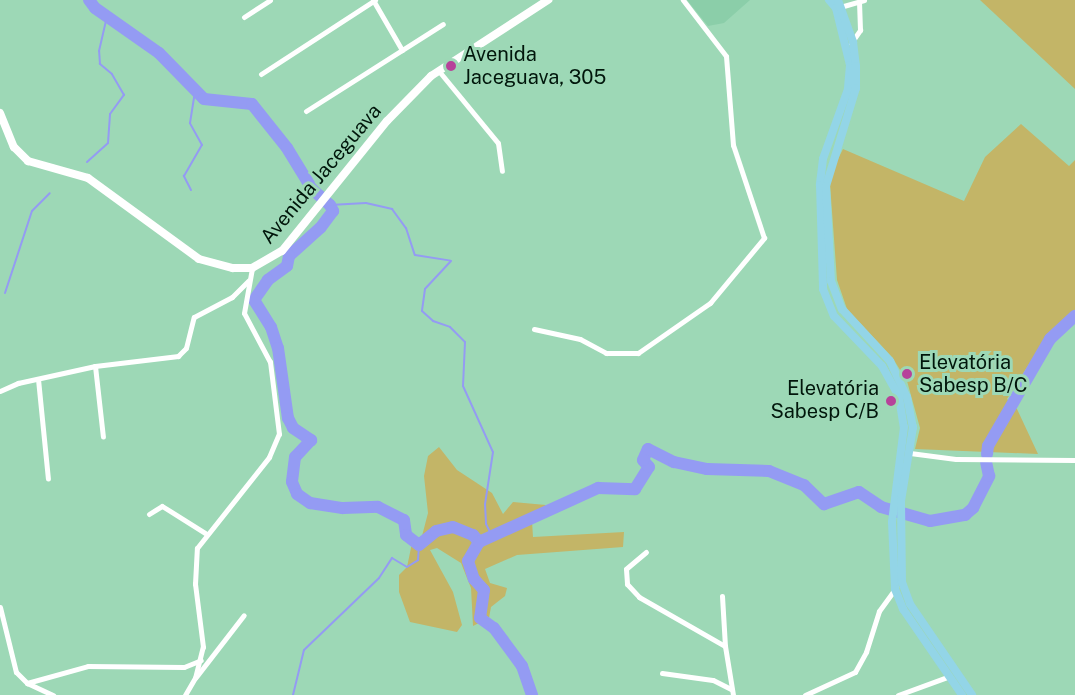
<!DOCTYPE html>
<meta charset="utf-8">
<style>
body{margin:0}
#map{position:relative;width:1075px;height:695px;overflow:hidden;background:#9dd8b6;font-family:"Public Sans",sans-serif}
div>[style]{position:absolute}
[style*='--x']{left:calc(var(--x)*1px);top:calc(var(--y)*1px);width:calc(var(--w)*1px);rotate:calc(var(--a)*1deg)}
.built>*{inset:0;background:#8bcea9}
.green>*{inset:0;background:#c3b567}
.stream>*{height:2px;margin:-1px;padding:0 1px;transform-origin:1px;border-radius:1px;background:#949bf3}
.river>*{height:12px;margin:-6px;padding:0 6px;transform-origin:6px;border-radius:6px;background:#949bf3}
.street>*{height:5px;margin:-2.5px;padding:0 2.5px;transform-origin:2.5px;border-radius:2.5px;background:#fff}
.secondary>*{height:8px;margin:-4px;padding:0 4px;transform-origin:4px;border-radius:4px;background:#fff}
.primary>*{height:8px;margin:-4px;padding:0 4px;transform-origin:4px;border-radius:4px;background:#93d5e7}
.dots>*{width:16px;height:16px;translate:-50% -50%;box-sizing:border-box;border:3px solid #9dd8b6;border-radius:50%}
span{translate:-50% -50%;white-space:nowrap;text-align:center;line-height:1.15;-webkit-text-stroke:6px #9dd8b6;paint-order:stroke}
.poi-label{font-size:20px;color:#01160b}
.left{translate:0 -50%;text-align:left}
.right{translate:-100% -50%;text-align:right}
.street-label{font-size:20px;color:#01160b}
</style>
<div id="map">
<div class="built">
<div style="clip-path:polygon(687px 0,750px 0,724px 23px,708px 26px)"></div>
</div>
<div class="green">
<div style="clip-path:polygon(980px 0,1075px 0,1075px 89px)"></div>
<div style="clip-path:polygon(1021px 124px,1069px 166px,1075px 160px,1075px 311px,1046px 337px,1007px 399px,1017px 409px,1038px 454px,915px 449px,920px 428px,907px 381px,892px 357px,847px 309px,837px 280px,830px 184px,836px 163px,843px 149px,964px 201px,985px 157px)"></div>
<div style="clip-path:polygon(439px 447px,457px 470px,492px 493px,503px 514px,513px 502px,546px 505px,532px 521px,533px 537px,624px 532px,623px 547px,517px 555px,485px 569px,490px 583px,507px 588px,505px 596px,491px 607px,489px 618px,473px 626px,471px 588px,461px 563px,437px 548px,430px 550px,453px 592px,462px 625px,457px 632px,410px 622px,399px 592px,399px 575px,407px 567px,412px 543px,422px 536px,428px 513px,424px 476px,428px 456px)"></div>
</div>
<div class="stream">
<div style="--x:87;--y:162;--w:28;--a:-42"></div>
<div style="--x:108;--y:143;--w:29;--a:-86"></div>
<div style="--x:110;--y:114;--w:24;--a:-54"></div>
<div style="--x:124;--y:95;--w:24;--a:-120"></div>
<div style="--x:112;--y:74;--w:16;--a:-140"></div>
<div style="--x:100;--y:64;--w:13;--a:-94"></div>
<div style="--x:99;--y:51;--w:35;--a:-77"></div>
<div style="--x:191;--y:190;--w:16;--a:-117"></div>
<div style="--x:184;--y:176;--w:36;--a:-60"></div>
<div style="--x:202;--y:145;--w:25;--a:-119"></div>
<div style="--x:190;--y:123;--w:31;--a:-81"></div>
<div style="--x:330;--y:205;--w:36;--a:-3"></div>
<div style="--x:366;--y:203;--w:27;--a:13"></div>
<div style="--x:392;--y:209;--w:24;--a:54"></div>
<div style="--x:406;--y:228;--w:28;--a:72"></div>
<div style="--x:415;--y:255;--w:36;--a:9"></div>
<div style="--x:451;--y:261;--w:38;--a:133"></div>
<div style="--x:425;--y:289;--w:22;--a:98"></div>
<div style="--x:422;--y:311;--w:15;--a:42"></div>
<div style="--x:433;--y:321;--w:18;--a:19"></div>
<div style="--x:450;--y:327;--w:21;--a:45"></div>
<div style="--x:465;--y:342;--w:44;--a:92.6"></div>
<div style="--x:463;--y:386;--w:72;--a:65.6"></div>
<div style="--x:493;--y:452;--w:53;--a:98.7"></div>
<div style="--x:485;--y:504;--w:20;--a:87"></div>
<div style="--x:486;--y:524;--w:13;--a:63"></div>
<div style="--x:5;--y:293;--w:86;--a:-71.8"></div>
<div style="--x:32;--y:211;--w:25;--a:-45"></div>
<div style="--x:293;--y:695;--w:46;--a:-76.3"></div>
<div style="--x:304;--y:650;--w:104;--a:-43.8"></div>
<div style="--x:379;--y:578;--w:24;--a:-57"></div>
<div style="--x:392;--y:558;--w:17;--a:31"></div>
<div style="--x:407;--y:567;--w:13;--a:-32"></div>
<div style="--x:418;--y:560;--w:15;--a:-86"></div>
</div>
<div class="river">
<div style="--x:89;--y:0;--w:10;--a:53"></div>
<div style="--x:95;--y:8;--w:78;--a:35.1"></div>
<div style="--x:159;--y:53;--w:64;--a:45.6"></div>
<div style="--x:204;--y:99;--w:48;--a:5.9"></div>
<div style="--x:252;--y:104;--w:56;--a:51.5"></div>
<div style="--x:287;--y:148;--w:48;--a:58.6"></div>
<div style="--x:312;--y:189;--w:24;--a:42"></div>
<div style="--x:330;--y:205;--w:7;--a:63"></div>
<div style="--x:333;--y:211;--w:21;--a:127"></div>
<div style="--x:320;--y:228;--w:42;--a:137.9"></div>
<div style="--x:289;--y:256;--w:10;--a:101"></div>
<div style="--x:287;--y:266;--w:24;--a:144"></div>
<div style="--x:268;--y:280;--w:24;--a:125"></div>
<div style="--x:254;--y:300;--w:32;--a:58"></div>
<div style="--x:271;--y:327;--w:22;--a:72"></div>
<div style="--x:278;--y:348;--w:71;--a:81.9"></div>
<div style="--x:288;--y:418;--w:11;--a:63"></div>
<div style="--x:293;--y:428;--w:22;--a:34"></div>
<div style="--x:311;--y:440;--w:23;--a:133"></div>
<div style="--x:295;--y:457;--w:25;--a:97"></div>
<div style="--x:292;--y:482;--w:13;--a:67"></div>
<div style="--x:297;--y:494;--w:16;--a:35"></div>
<div style="--x:310;--y:503;--w:33;--a:9"></div>
<div style="--x:343;--y:508;--w:35;--a:-2"></div>
<div style="--x:378;--y:507;--w:29;--a:27"></div>
<div style="--x:404;--y:520;--w:15;--a:82"></div>
<div style="--x:406;--y:535;--w:16;--a:38"></div>
<div style="--x:419;--y:545;--w:22;--a:-39"></div>
<div style="--x:436;--y:531;--w:17;--a:-13"></div>
<div style="--x:453;--y:527;--w:22;--a:22"></div>
<div style="--x:473;--y:535;--w:9;--a:49"></div>
<div style="--x:479;--y:542;--w:22;--a:120"></div>
<div style="--x:468;--y:561;--w:19;--a:72"></div>
<div style="--x:474;--y:579;--w:15;--a:48"></div>
<div style="--x:484;--y:590;--w:28;--a:98"></div>
<div style="--x:480;--y:618;--w:17;--a:36"></div>
<div style="--x:494;--y:628;--w:47;--a:53.6"></div>
<div style="--x:522;--y:666;--w:31;--a:71"></div>
<div style="--x:987;--y:454;--w:8;--a:-83"></div>
<div style="--x:988;--y:446;--w:124;--a:-59.9"></div>
<div style="--x:1050;--y:339;--w:34;--a:-43"></div>
<div style="--x:479;--y:542;--w:131;--a:-24.4"></div>
<div style="--x:598;--y:488;--w:37;--a:2"></div>
<div style="--x:635;--y:489;--w:26;--a:-58"></div>
<div style="--x:649;--y:467;--w:9;--a:-131"></div>
<div style="--x:643;--y:460;--w:12;--a:-66"></div>
<div style="--x:648;--y:449;--w:29;--a:27"></div>
<div style="--x:674;--y:462;--w:34;--a:12"></div>
<div style="--x:707;--y:469;--w:62;--a:1.8"></div>
<div style="--x:769;--y:471;--w:38;--a:22"></div>
<div style="--x:804;--y:485;--w:28;--a:44"></div>
<div style="--x:824;--y:504;--w:37;--a:-19"></div>
<div style="--x:859;--y:492;--w:27;--a:34"></div>
<div style="--x:881;--y:507;--w:51;--a:15.9"></div>
<div style="--x:930;--y:521;--w:36;--a:-10"></div>
<div style="--x:965;--y:515;--w:11;--a:-41"></div>
<div style="--x:973;--y:508;--w:36;--a:-63"></div>
<div style="--x:989;--y:476;--w:14;--a:-102"></div>
</div>
<div class="street">
<div style="--x:373;--y:0;--w:58;--a:59.9"></div>
<div style="--x:840;--y:7;--w:25;--a:-16"></div>
<div style="--x:244;--y:17;--w:31;--a:-33"></div>
<div style="--x:851;--y:43;--w:16;--a:-55"></div>
<div style="--x:860;--y:30;--w:27;--a:-92"></div>
<div style="--x:438;--y:70;--w:94;--a:50.6"></div>
<div style="--x:498;--y:143;--w:28;--a:82"></div>
<div style="--x:261;--y:74;--w:136;--a:-33"></div>
<div style="--x:306;--y:111;--w:162;--a:-32.4"></div>
<div style="--x:534;--y:329;--w:47;--a:12.3"></div>
<div style="--x:580;--y:339;--w:30;--a:28"></div>
<div style="--x:606;--y:353;--w:32;--a:0"></div>
<div style="--x:638;--y:353;--w:88;--a:-34.8"></div>
<div style="--x:710;--y:303;--w:85;--a:-50.3"></div>
<div style="--x:764;--y:238;--w:98;--a:-108.4"></div>
<div style="--x:733;--y:145;--w:89;--a:-94.5"></div>
<div style="--x:726;--y:56;--w:71;--a:-127.5"></div>
<div style="--x:95;--y:366;--w:71;--a:83.6"></div>
<div style="--x:38;--y:379;--w:100;--a:84.3"></div>
<div style="--x:0;--y:391;--w:20;--a:-24"></div>
<div style="--x:18;--y:383;--w:79;--a:-12.4"></div>
<div style="--x:95;--y:366;--w:84;--a:-6.9"></div>
<div style="--x:178;--y:356;--w:11;--a:-45"></div>
<div style="--x:186;--y:348;--w:32;--a:-76"></div>
<div style="--x:194;--y:317;--w:43;--a:-27.8"></div>
<div style="--x:232;--y:297;--w:23;--a:-45"></div>
<div style="--x:910;--y:453;--w:46;--a:7.4"></div>
<div style="--x:956;--y:459;--w:119;--a:0.5"></div>
<div style="--x:149;--y:514;--w:15;--a:-32"></div>
<div style="--x:162;--y:506;--w:51;--a:32.1"></div>
<div style="--x:646;--y:552;--w:26;--a:140"></div>
<div style="--x:626;--y:569;--w:15;--a:86"></div>
<div style="--x:627;--y:584;--w:18;--a:47"></div>
<div style="--x:639;--y:597;--w:99;--a:29.7"></div>
<div style="--x:725;--y:646;--w:50;--a:80.7"></div>
<div style="--x:722;--y:596;--w:50;--a:86.6"></div>
<div style="--x:0;--y:607;--w:67;--a:76.2"></div>
<div style="--x:16;--y:672;--w:16;--a:45"></div>
<div style="--x:27;--y:683;--w:29;--a:25"></div>
<div style="--x:662;--y:673;--w:51;--a:7.8"></div>
<div style="--x:713;--y:680;--w:20;--a:27"></div>
<div style="--x:196;--y:677;--w:78;--a:-52.3"></div>
<div style="--x:27;--y:683;--w:63;--a:-15.6"></div>
<div style="--x:88;--y:666;--w:96;--a:0.6"></div>
<div style="--x:184;--y:667;--w:18;--a:-22"></div>
<div style="--x:185;--y:695;--w:20;--a:-60"></div>
<div style="--x:195;--y:678;--w:32;--a:-76"></div>
<div style="--x:203;--y:647;--w:64;--a:-97.2"></div>
<div style="--x:195;--y:584;--w:36;--a:-87"></div>
<div style="--x:197;--y:548;--w:116;--a:-51.6"></div>
<div style="--x:269;--y:457;--w:25;--a:-67"></div>
<div style="--x:279;--y:434;--w:73;--a:-97.1"></div>
<div style="--x:270;--y:362;--w:55;--a:-118"></div>
<div style="--x:244;--y:313;--w:46;--a:-79.9"></div>
<div style="--x:805;--y:695;--w:55;--a:-24.7"></div>
<div style="--x:855;--y:672;--w:23;--a:-61"></div>
<div style="--x:866;--y:652;--w:43;--a:-72.4"></div>
<div style="--x:879;--y:611;--w:29;--a:-54"></div>
<div style="--x:898;--y:695;--w:55;--a:-20.1"></div>
</div>
<div class="secondary">
<div style="--x:0;--y:113;--w:37;--a:68"></div>
<div style="--x:14;--y:147;--w:20;--a:45"></div>
<div style="--x:28;--y:161;--w:62;--a:15.8"></div>
<div style="--x:88;--y:178;--w:137;--a:36.1"></div>
<div style="--x:199;--y:259;--w:35;--a:15"></div>
<div style="--x:233;--y:268;--w:19;--a:0"></div>
<div style="--x:252;--y:268;--w:34;--a:-30"></div>
<div style="--x:282;--y:251;--w:167;--a:-51.1"></div>
<div style="--x:387;--y:121;--w:63;--a:-45.6"></div>
<div style="--x:431;--y:76;--w:140;--a:-33"></div>
</div>
<div class="primary">
<div style="--x:829;--y:0;--w:11;--a:49"></div>
<div style="--x:836;--y:8;--w:59;--a:76.2"></div>
<div style="--x:850;--y:65;--w:24;--a:95"></div>
<div style="--x:848;--y:89;--w:74;--a:109.7"></div>
<div style="--x:823;--y:159;--w:26;--a:97"></div>
<div style="--x:820;--y:185;--w:104;--a:88.3"></div>
<div style="--x:823;--y:289;--w:29;--a:68"></div>
<div style="--x:834;--y:316;--w:69;--a:46.2"></div>
<div style="--x:882;--y:366;--w:35;--a:61"></div>
<div style="--x:899;--y:397;--w:30;--a:81"></div>
<div style="--x:904;--y:427;--w:96;--a:97.2"></div>
<div style="--x:892;--y:522;--w:67;--a:87.4"></div>
<div style="--x:895;--y:589;--w:22;--a:68"></div>
<div style="--x:903;--y:609;--w:104;--a:55.5"></div>
<div style="--x:838;--y:0;--w:45;--a:70.3"></div>
<div style="--x:853;--y:42;--w:24;--a:83"></div>
<div style="--x:856;--y:66;--w:22;--a:90"></div>
<div style="--x:856;--y:88;--w:102;--a:107"></div>
<div style="--x:826;--y:186;--w:95;--a:87"></div>
<div style="--x:831;--y:281;--w:30;--a:69"></div>
<div style="--x:842;--y:309;--w:71;--a:47.3"></div>
<div style="--x:890;--y:361;--w:40;--a:65"></div>
<div style="--x:907;--y:397;--w:31;--a:79"></div>
<div style="--x:913;--y:427;--w:75;--a:99.2"></div>
<div style="--x:901;--y:501;--w:81;--a:89.3"></div>
<div style="--x:902;--y:582;--w:23;--a:70"></div>
<div style="--x:910;--y:604;--w:110;--a:55.7"></div>
</div>
<div class="dots">
<div style="left:451px;top:66px;background:#b7429a"></div>
<div style="left:907px;top:374px;background:#b7429a"></div>
<div style="left:891px;top:401px;background:#b7429a"></div>
</div>
<div class="poi-label">
<span class="left" style="left:463px;top:66px">Avenida<br>Jaceguava, 305</span>
<span class="left" style="left:919px;top:374px">Elevatória<br>Sabesp B/C</span>
<span class="right" style="left:879px;top:400px">Elevatória<br>Sabesp C/B</span>
</div>
<div class="street-label">
<span style="left:321px;top:174px;rotate:-50deg">Avenida Jaceguava</span>
</div>
</div>
